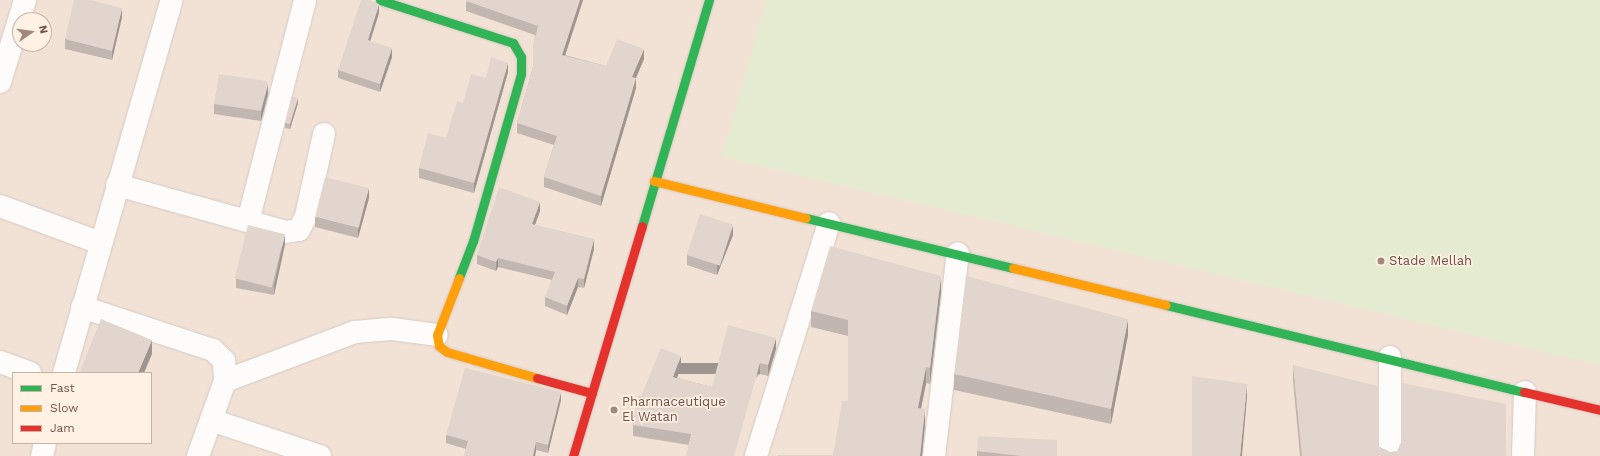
<!DOCTYPE html>
<style>
body{margin:0}
#map{position:relative;width:1600px;height:456px;overflow:hidden;background:#f6ede5;font-family:"Work Sans",sans-serif}
div>[style]{position:absolute}
[style*='--x']{left:calc(var(--x)*1px);top:calc(var(--y)*1px);width:calc(var(--w)*1px);rotate:calc(var(--a)*1deg)}
.residential>*{inset:0;background:#f2e2d5}
.green>*{inset:0;background:#e4ebd0}
.roads{filter:drop-shadow(0 0 1px #d7cac4) drop-shadow(0 0 1px #d7cac4)}
.street>*{height:22px;margin:-11px;padding:0 11px;transform-origin:11px;border-radius:11px;background:#fefcfb}
.fast>*{height:9px;margin:-4.5px;padding:0 4.5px;transform-origin:4.5px;border-radius:4.5px;background:#30b455}
.slow>*{height:9px;margin:-4.5px;padding:0 4.5px;transform-origin:4.5px;border-radius:4.5px;background:#ff9f0a}
.jam>*{height:9px;margin:-4.5px;padding:0 4.5px;transform-origin:4.5px;border-radius:4.5px;background:#e5322d}
.wall>*{inset:0;background:#c2b7b0}
.shaded-wall>*{inset:0;background:#9e9590;transform-origin:0 0}
.building>*{inset:0;background:#e2d5cd;transform-origin:0 0}
.dots>*{width:11px;height:11px;translate:-50% -50%;box-sizing:border-box;border:2px solid #fff2e5;border-radius:50%}
span{translate:-50% -50%;white-space:nowrap;text-align:center;line-height:1.15;-webkit-text-stroke:3px #fff2e5;paint-order:stroke}
.poi-label{font-size:13px;color:#725147}
.left{translate:0 -50%;text-align:left}
.legend{position:absolute;left:12px;top:372px;width:140px;height:72px;box-sizing:border-box;background:#fff2e5;border:1px solid #c7b2a6;margin:0;padding:5px 7px;list-style:none;font-size:12px;color:#725147}
.legend li{display:flex;align-items:center;gap:8px;height:20px}
.legend b{width:20px;border:1px solid #c7b2a6}
.north{position:absolute;left:12px;top:12px;width:40px;height:40px;box-sizing:border-box;background:#fff2e5;border:1px solid #c7b2a6;border-radius:50%;rotate:77deg;font-size:11px;font-weight:700;line-height:16px;text-align:center;color:#725147}
.north::after{content:'';display:block;margin:auto;width:14px;height:18px;background:#a0887e;clip-path:polygon(50% 0,100% 100%,50% 72%,0 100%)}
</style>
<div id="map">
<div class="residential">
<div style="clip-path:polygon(evenodd,0 0,1600px 0,1600px 456px,0 456px,0 0,20px 20px,44px 20px,44px 44px,20px 44px,20px 20px,0 0,13px 373px,151px 373px,151px 443px,13px 443px,13px 373px)"></div>
</div>
<div class="green">
<div style="clip-path:polygon(766px 0,1600px 0,1600px 365px,722px 157px)"></div>
</div>
<div class="roads">
<div class="street">
<div style="--x:0;--y:82;--w:86;--a:-73"></div>
<div style="--x:117;--y:185;--w:175;--a:15.5"></div>
<div style="--x:286;--y:232;--w:13;--a:-9"></div>
<div style="--x:299;--y:230;--w:16;--a:-63"></div>
<div style="--x:306;--y:216;--w:84;--a:-77.6"></div>
<div style="--x:0;--y:206;--w:107;--a:20.3"></div>
<div style="--x:248;--y:221;--w:228;--a:-75.5"></div>
<div style="--x:82;--y:307;--w:138;--a:18.2"></div>
<div style="--x:213;--y:350;--w:16;--a:45"></div>
<div style="--x:224;--y:361;--w:20;--a:87"></div>
<div style="--x:225;--y:381;--w:80;--a:109.8"></div>
<div style="--x:1390;--y:357;--w:99;--a:90"></div>
<div style="--x:0;--y:362;--w:32;--a:20"></div>
<div style="--x:64;--y:373;--w:388;--a:-73.9"></div>
<div style="--x:225;--y:381;--w:139;--a:-20.7"></div>
<div style="--x:355;--y:332;--w:37;--a:-5"></div>
<div style="--x:392;--y:329;--w:45;--a:7.6"></div>
<div style="--x:211;--y:420;--w:115;--a:18.3"></div>
<div style="--x:42;--y:456;--w:13;--a:-77"></div>
<div style="--x:756;--y:456;--w:244;--a:-72.6"></div>
<div style="--x:934;--y:456;--w:204;--a:-83.3"></div>
<div style="--x:1523;--y:456;--w:64;--a:-88.2"></div>
</div>
<div class="fast">
<div style="--x:380;--y:0;--w:140;--a:17.9"></div>
<div style="--x:513;--y:43;--w:16;--a:60"></div>
<div style="--x:521;--y:57;--w:17;--a:90"></div>
<div style="--x:521;--y:74;--w:174;--a:106"></div>
<div style="--x:473;--y:241;--w:40;--a:111"></div>
<div style="--x:806;--y:218;--w:213;--a:13.6"></div>
<div style="--x:642;--y:226;--w:236;--a:-73.5"></div>
<div style="--x:1166;--y:305;--w:368;--a:13.7"></div>
</div>
<div class="slow">
<div style="--x:654;--y:181;--w:156;--a:13.7"></div>
<div style="--x:1013;--y:268;--w:157;--a:13.6"></div>
<div style="--x:459;--y:278;--w:61;--a:111.1"></div>
<div style="--x:437;--y:335;--w:11;--a:80"></div>
<div style="--x:439;--y:346;--w:10;--a:37"></div>
<div style="--x:447;--y:352;--w:94;--a:16.1"></div>
</div>
<div class="jam">
<div style="--x:537;--y:378;--w:57;--a:15.3"></div>
<div style="--x:1524;--y:392;--w:78;--a:13.3"></div>
<div style="--x:573;--y:456;--w:240;--a:-73.3"></div>
</div>
</div>
<div class="wall">
<div style="clip-path:polygon(466px 0,583px 0,565px 55px,606px 66px,644px 59px,636px 78px,636px 88px,601px 206px,544px 187px,544px 177px,554px 145px,517px 133px,517px 123px,533px 67px,535px 35px,466px 11px)"></div>
<div style="clip-path:polygon(379px 13px,370px 41px,392px 57px,380px 92px,338px 78px,338px 70px)"></div>
<div style="clip-path:polygon(122px 17px,112px 60px,65px 49px,65px 39px)"></div>
<div style="clip-path:polygon(508px 72px,474px 193px,419px 178px,419px 168px,446px 138px,463px 103px,486px 78px)"></div>
<div style="clip-path:polygon(268px 94px,261px 121px,214px 114px,214px 104px)"></div>
<div style="clip-path:polygon(298px 103px,290px 129px,285px 128px,285px 123px)"></div>
<div style="clip-path:polygon(369px 198px,358px 238px,315px 227px,315px 217px)"></div>
<div style="clip-path:polygon(540px 211px,535px 225px,594px 249px,584px 288px,578px 287px,567px 315px,545px 306px,545px 297px,552px 280px,498px 267px,496px 271px,477px 264px,477px 255px)"></div>
<div style="clip-path:polygon(733px 235px,717px 275px,687px 265px,687px 255px)"></div>
<div style="clip-path:polygon(285px 244px,274px 295px,236px 288px,236px 279px)"></div>
<div style="clip-path:polygon(941px 292px,930px 384px,926px 383px,921px 408px,925px 425px,922px 456px,777px 456px,833px 455px,848px 401px,848px 336px,811px 327px,811px 311px)"></div>
<div style="clip-path:polygon(1128px 335px,1111px 424px,954px 390px,954px 374px)"></div>
<div style="clip-path:polygon(776px 349px,768px 376px,760px 374px,689px 445px,633px 436px,633px 425px,641px 396px,681px 367px,677px 378px,712px 387px)"></div>
<div style="clip-path:polygon(1293px 365px,1378px 440px,1379px 447px,1390px 452px,1506px 456px,1300px 456px,1293px 381px)"></div>
<div style="clip-path:polygon(561px 400px,548px 453px,536px 450px,535px 456px,464px 456px,466px 449px,446px 443px,446px 435px)"></div>
<div style="clip-path:polygon(977px 451px,1057px 456px,977px 456px)"></div>
</div>
<div class="shaded-wall">
<div style="clip-path:polygon(580px 0,583px 0,562px 65px,562px 55px)"></div>
<div style="clip-path:polygon(379px 4px,379px 13px,368px 48px,368px 40px)"></div>
<div style="clip-path:polygon(122px 8px,122px 17px,112px 60px,112px 51px)"></div>
<div style="clip-path:polygon(392px 48px,392px 57px,380px 92px,380px 84px)"></div>
<div style="clip-path:polygon(644px 49px,644px 59px,632px 87px,632px 77px)"></div>
<div style="clip-path:polygon(508px 63px,508px 72px,474px 193px,474px 183px)"></div>
<div style="clip-path:polygon(636px 78px,636px 88px,601px 206px,601px 196px)"></div>
<div style="clip-path:polygon(268px 84px,268px 94px,261px 121px,261px 111px)"></div>
<div style="clip-path:polygon(298px 98px,298px 103px,290px 129px,290px 124px)"></div>
<div style="clip-path:polygon(369px 188px,369px 198px,358px 238px,358px 228px)"></div>
<div style="clip-path:polygon(540px 202px,540px 211px,532px 233px,532px 224px)"></div>
<div style="clip-path:polygon(733px 225px,733px 235px,717px 275px,717px 266px)"></div>
<div style="clip-path:polygon(285px 234px,285px 244px,274px 295px,274px 285px)"></div>
<div style="clip-path:polygon(594px 239px,594px 249px,584px 288px,584px 279px)"></div>
<div style="clip-path:polygon(498px 258px,498px 267px,496px 271px,496px 262px)"></div>
<div style="clip-path:polygon(941px 276px,941px 292px,930px 384px,930px 368px)"></div>
<div style="clip-path:polygon(578px 278px,578px 287px,567px 315px,567px 306px)"></div>
<div style="clip-path:polygon(1128px 319px,1128px 335px,1111px 424px,1111px 409px)"></div>
<div style="clip-path:polygon(776px 338px,776px 349px,768px 376px,768px 365px)"></div>
<div style="clip-path:polygon(152px 340px,152px 354px,144px 373px,138px 373px)"></div>
<div style="clip-path:polygon(681px 356px,681px 367px,673px 388px,673px 377px)"></div>
<div style="left:760px;top:363px;width:11px;height:97px;rotate:90deg"></div>
<div style="clip-path:polygon(926px 367px,926px 383px,918px 424px,918px 408px)"></div>
<div style="clip-path:polygon(1247px 384px,1247px 397px,1242px 456px,1240px 456px)"></div>
<div style="clip-path:polygon(561px 392px,561px 400px,548px 453px,548px 445px)"></div>
<div style="clip-path:polygon(925px 409px,925px 425px,922px 456px,920px 456px)"></div>
<div style="clip-path:polygon(536px 442px,536px 450px,535px 456px,533px 456px)"></div>
</div>
<div class="building">
<div style="clip-path:polygon(74px 0,91px 0,122px 8px,112px 51px,65px 39px)"></div>
<div style="clip-path:polygon(361px 0,369px 0,379px 4px,368px 40px,392px 48px,380px 84px,338px 70px)"></div>
<div style="clip-path:polygon(466px 0,580px 0,562px 55px,606px 66px,617px 39px,644px 49px,632px 77px,636px 78px,601px 196px,544px 177px,557px 136px,517px 123px,533px 67px,533px 45px,538px 26px,466px 1px)"></div>
<div style="clip-path:polygon(491px 57px,508px 63px,474px 183px,419px 168px,428px 133px,446px 138px,457px 101px,463px 103px,471px 74px,486px 78px)"></div>
<div style="clip-path:polygon(219px 74px,266px 81px,268px 84px,261px 111px,214px 104px)"></div>
<div style="clip-path:polygon(292px 96px,298px 98px,290px 124px,285px 123px)"></div>
<div style="left:325px;top:177px;width:45px;height:41px;rotate:14deg"></div>
<div style="clip-path:polygon(499px 187px,540px 202px,532px 224px,594px 239px,584px 279px,578px 278px,567px 306px,545px 297px,555px 272px,498px 258px,496px 262px,477px 255px)"></div>
<div style="left:700px;top:214px;width:35px;height:43px;rotate:18deg"></div>
<div style="left:248px;top:225px;width:38px;height:55px;rotate:14deg"></div>
<div style="clip-path:polygon(830px 246px,941px 276px,930px 368px,926px 367px,918px 408px,925px 409px,920px 456px,777px 456px,777px 455px,833px 455px,842px 401px,848px 401px,848px 320px,811px 311px)"></div>
<div style="clip-path:polygon(966px 276px,1128px 319px,1111px 409px,954px 374px)"></div>
<div style="clip-path:polygon(101px 319px,152px 340px,138px 373px,84px 373px,80px 371px)"></div>
<div style="clip-path:polygon(728px 325px,776px 338px,768px 365px,760px 363px,734px 456px,686px 456px,691px 434px,633px 425px,638px 395px,641px 396px,661px 348px,681px 356px,673px 377px,712px 387px)"></div>
<div style="clip-path:polygon(1293px 365px,1378px 386px,1378px 440px,1379px 447px,1390px 452px,1397px 451px,1402px 440px,1402px 383px,1506px 404px,1506px 456px,1302px 456px)"></div>
<div style="clip-path:polygon(465px 368px,561px 392px,548px 445px,536px 442px,533px 456px,464px 456px,468px 441px,446px 435px)"></div>
<div style="clip-path:polygon(1192px 376px,1247px 384px,1240px 456px,1192px 456px)"></div>
<div style="clip-path:polygon(978px 436px,1057px 440px,1057px 456px,1021px 456px,977px 451px)"></div>
</div>
<div class="dots">
<div style="left:1381px;top:261px;background:#a0887e"></div>
<div style="left:614px;top:410px;background:#a0887e"></div>
</div>
<div class="poi-label">
<span class="left" style="left:1389px;top:261px">Stade Mellah</span>
<span class="left" style="left:622px;top:410px">Pharmaceutique<br>El Watan</span>
</div>
<ul class="legend">
<li><b style="height:5px;background:#30b455"></b>Fast</li>
<li><b style="height:5px;background:#ff9f0a"></b>Slow</li>
<li><b style="height:5px;background:#e5322d"></b>Jam</li>
</ul>
<div class="north">N</div>
</div>
